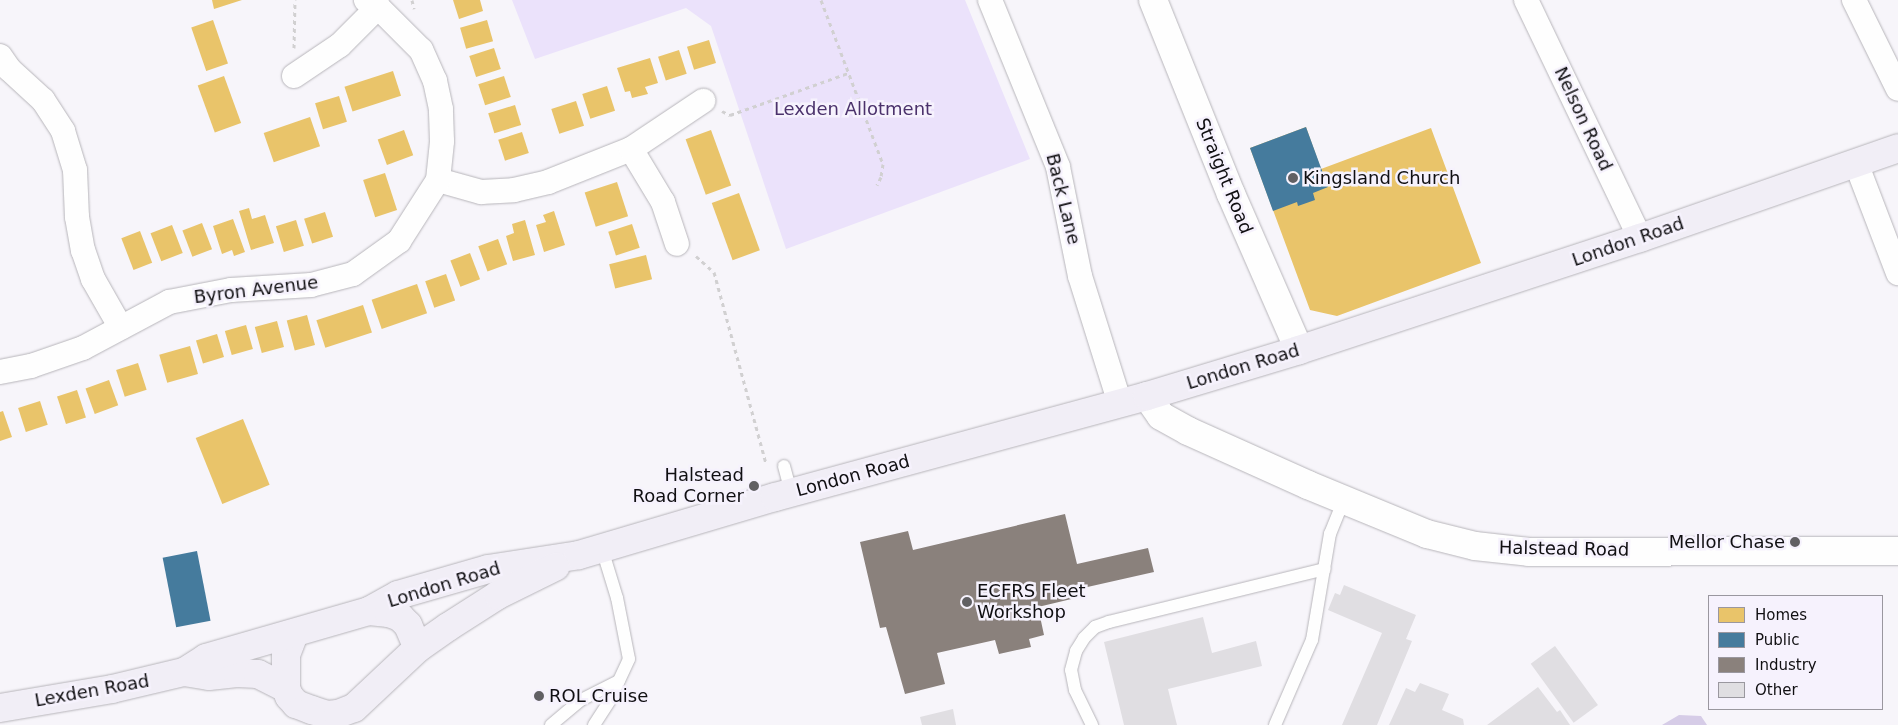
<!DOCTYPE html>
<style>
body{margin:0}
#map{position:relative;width:1898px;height:725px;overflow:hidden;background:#f7f5fa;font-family:"DejaVu Sans",sans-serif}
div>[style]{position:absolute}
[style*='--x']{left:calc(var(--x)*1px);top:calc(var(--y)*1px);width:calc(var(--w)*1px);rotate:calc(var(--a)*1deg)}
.green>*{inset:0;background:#ebe2fb}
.forest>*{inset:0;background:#d6cce7}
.homes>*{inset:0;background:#e9c46a;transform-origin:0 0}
.public>*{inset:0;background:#457b9d;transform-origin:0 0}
.industry>*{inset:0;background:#8a817c}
.building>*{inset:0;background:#e0dee2;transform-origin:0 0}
.path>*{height:3px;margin-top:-1.5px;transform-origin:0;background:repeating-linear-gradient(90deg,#d1d0d1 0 4px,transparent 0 8px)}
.roads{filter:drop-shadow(0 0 1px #b7b5ba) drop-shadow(0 0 1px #b7b5ba)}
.service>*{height:12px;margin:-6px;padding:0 6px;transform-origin:6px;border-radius:6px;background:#fefefe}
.minor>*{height:24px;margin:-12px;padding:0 12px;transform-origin:12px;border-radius:12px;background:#fefefe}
.tertiary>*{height:28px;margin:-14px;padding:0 14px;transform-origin:14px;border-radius:14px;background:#fefefe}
.primary>*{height:28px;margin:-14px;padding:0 14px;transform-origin:14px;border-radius:14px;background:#f1eef6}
.dots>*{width:14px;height:14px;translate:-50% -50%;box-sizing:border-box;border:2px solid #f6f2fd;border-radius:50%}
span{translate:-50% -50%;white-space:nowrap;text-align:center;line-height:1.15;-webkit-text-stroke:5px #f6f2fd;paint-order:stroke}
.park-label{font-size:18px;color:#4b326c}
.street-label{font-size:18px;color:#100f12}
.poi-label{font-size:18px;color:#100f12}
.left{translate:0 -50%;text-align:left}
.right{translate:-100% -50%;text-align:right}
.legend{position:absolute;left:1708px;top:595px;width:175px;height:115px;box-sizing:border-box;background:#f6f2fd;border:1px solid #9a979f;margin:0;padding:6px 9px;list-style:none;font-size:15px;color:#100f12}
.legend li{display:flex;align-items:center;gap:10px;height:25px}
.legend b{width:25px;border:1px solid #9a979f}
</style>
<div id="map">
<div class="green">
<div style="clip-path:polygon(512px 0,965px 0,1030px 159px,786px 249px,711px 26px,686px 8px,535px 59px)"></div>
</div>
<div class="forest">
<div style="clip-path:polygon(1679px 715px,1701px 716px,1707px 725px,1662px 725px)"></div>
</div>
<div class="homes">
<div style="clip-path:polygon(212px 0,242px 0,214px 9px)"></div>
<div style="clip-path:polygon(453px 0,480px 0,483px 11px,459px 19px)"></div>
<div style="left:213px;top:20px;width:46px;height:23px;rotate:71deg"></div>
<div style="left:487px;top:20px;width:22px;height:28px;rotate:74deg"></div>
<div style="left:709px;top:40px;width:24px;height:23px;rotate:73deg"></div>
<div style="left:494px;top:48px;width:22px;height:26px;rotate:72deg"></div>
<div style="left:679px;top:50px;width:25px;height:22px;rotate:72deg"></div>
<div style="clip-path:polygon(650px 58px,658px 83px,645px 87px,648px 94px,632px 98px,630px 91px,625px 92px,617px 68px)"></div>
<div style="left:393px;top:71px;width:26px;height:51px;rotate:72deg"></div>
<div style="left:224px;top:76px;width:50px;height:28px;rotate:70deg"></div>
<div style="left:504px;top:76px;width:22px;height:27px;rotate:72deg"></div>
<div style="left:607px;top:86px;width:26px;height:26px;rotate:72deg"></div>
<div style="left:339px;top:96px;width:27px;height:25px;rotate:73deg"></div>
<div style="left:576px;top:101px;width:26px;height:26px;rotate:72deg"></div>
<div style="left:515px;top:105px;width:21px;height:28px;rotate:73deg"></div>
<div style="left:310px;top:117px;width:31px;height:49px;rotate:71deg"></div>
<div style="clip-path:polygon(1306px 127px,1321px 169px,1431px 128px,1481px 263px,1337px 316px,1310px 310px,1250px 148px)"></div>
<div style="left:404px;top:130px;width:27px;height:28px;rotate:70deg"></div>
<div style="left:711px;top:130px;width:59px;height:27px;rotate:70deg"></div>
<div style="left:522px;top:132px;width:22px;height:25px;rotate:72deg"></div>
<div style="left:385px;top:173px;width:39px;height:23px;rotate:72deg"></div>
<div style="left:617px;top:182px;width:36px;height:34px;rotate:72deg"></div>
<div style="left:739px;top:193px;width:61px;height:29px;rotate:70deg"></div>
<div style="clip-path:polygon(249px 208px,252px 219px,265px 215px,274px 243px,251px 250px,239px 211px)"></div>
<div style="clip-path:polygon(554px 211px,565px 245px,544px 252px,536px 225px,546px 222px,543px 215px)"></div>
<div style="left:325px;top:212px;width:26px;height:22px;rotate:72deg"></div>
<div style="clip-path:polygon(233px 219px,245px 252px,234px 256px,232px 250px,222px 254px,213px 226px)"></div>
<div style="left:296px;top:220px;width:27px;height:21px;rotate:73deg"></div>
<div style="clip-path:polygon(525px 220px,535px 255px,513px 261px,506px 236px,514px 233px,512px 224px)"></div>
<div style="left:202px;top:223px;width:28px;height:21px;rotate:69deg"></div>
<div style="left:632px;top:224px;width:25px;height:25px;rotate:72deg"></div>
<div style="left:172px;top:225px;width:30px;height:23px;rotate:69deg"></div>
<div style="left:140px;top:231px;width:34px;height:20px;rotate:69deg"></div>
<div style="left:498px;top:239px;width:27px;height:21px;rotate:70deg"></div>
<div style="left:470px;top:253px;width:28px;height:21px;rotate:69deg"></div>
<div style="left:646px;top:255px;width:25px;height:38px;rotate:76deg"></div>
<div style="left:446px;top:274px;width:28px;height:22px;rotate:71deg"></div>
<div style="left:417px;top:284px;width:31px;height:48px;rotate:71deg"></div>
<div style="left:363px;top:305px;width:29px;height:49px;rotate:72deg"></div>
<div style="left:307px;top:315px;width:31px;height:21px;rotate:75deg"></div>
<div style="left:277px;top:321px;width:27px;height:23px;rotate:75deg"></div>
<div style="left:246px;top:325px;width:25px;height:22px;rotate:74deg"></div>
<div style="left:217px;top:334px;width:24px;height:22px;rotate:73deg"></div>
<div style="left:190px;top:346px;width:29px;height:32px;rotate:74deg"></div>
<div style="left:138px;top:363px;width:28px;height:23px;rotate:72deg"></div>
<div style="left:109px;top:380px;width:27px;height:25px;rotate:70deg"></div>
<div style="left:77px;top:390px;width:29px;height:21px;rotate:72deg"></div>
<div style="left:40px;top:401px;width:25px;height:23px;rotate:72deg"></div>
<div style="clip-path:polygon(3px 411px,12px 437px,0 441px,0 412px)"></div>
<div style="left:243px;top:419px;width:71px;height:51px;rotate:68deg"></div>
</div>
<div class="public">
<div style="clip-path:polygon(1306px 127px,1328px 187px,1313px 193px,1315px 200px,1298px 206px,1297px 202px,1273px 211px,1250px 148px)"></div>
<div style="left:197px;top:551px;width:71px;height:35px;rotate:79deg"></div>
</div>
<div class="industry">
<div style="clip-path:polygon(1065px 514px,1077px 564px,1148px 548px,1154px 572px,1083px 588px,1084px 596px,1038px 607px,1044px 635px,1029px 639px,1031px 647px,999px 654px,995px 640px,937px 653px,945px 684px,905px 694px,886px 627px,880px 628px,860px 542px,908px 531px,913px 550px)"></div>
</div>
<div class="building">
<div style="clip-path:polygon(1344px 585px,1416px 615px,1406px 639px,1412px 641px,1377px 725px,1342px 725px,1382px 633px,1328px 610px,1335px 593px,1340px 595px)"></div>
<div style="clip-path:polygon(1203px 617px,1212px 653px,1256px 641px,1262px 666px,1168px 689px,1177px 725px,1124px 725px,1104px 642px)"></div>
<div style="left:1555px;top:646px;width:73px;height:30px;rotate:54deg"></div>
<div style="clip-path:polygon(1420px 683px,1449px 694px,1442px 710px,1463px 719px,1464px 725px,1389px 725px,1406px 688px,1415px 692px)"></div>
<div style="clip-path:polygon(1538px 687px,1557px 712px,1560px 710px,1570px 725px,1487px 725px)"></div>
<div style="clip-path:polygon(953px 709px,956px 725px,922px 725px,920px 717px)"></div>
</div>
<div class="path">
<div style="--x:412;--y:0;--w:9;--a:77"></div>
<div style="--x:821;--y:0;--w:175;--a:69.3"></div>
<div style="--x:883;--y:164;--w:13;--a:99"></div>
<div style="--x:881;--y:177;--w:9;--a:117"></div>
<div style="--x:294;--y:48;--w:48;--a:-88.8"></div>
<div style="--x:722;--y:111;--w:9;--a:27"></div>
<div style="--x:730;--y:115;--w:125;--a:-19.6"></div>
<div style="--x:696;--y:256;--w:24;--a:42"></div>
<div style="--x:714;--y:272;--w:198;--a:74.8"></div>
</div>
<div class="roads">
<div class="service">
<div style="--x:784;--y:466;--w:28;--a:75"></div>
<div style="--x:551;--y:725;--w:39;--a:-40"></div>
<div style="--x:581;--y:700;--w:42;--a:-26.6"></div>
<div style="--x:594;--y:725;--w:30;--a:-57"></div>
<div style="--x:610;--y:700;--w:45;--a:-65.1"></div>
<div style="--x:629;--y:659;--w:62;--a:-101.1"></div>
<div style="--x:617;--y:598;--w:51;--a:-107"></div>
<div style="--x:1092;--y:725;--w:39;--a:-116"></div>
<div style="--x:1075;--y:690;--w:20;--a:-101"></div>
<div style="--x:1071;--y:670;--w:20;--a:-75"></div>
<div style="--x:1076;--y:651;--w:15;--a:-58"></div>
<div style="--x:1084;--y:638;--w:16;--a:-45"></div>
<div style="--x:1095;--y:627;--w:15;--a:-20"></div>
<div style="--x:1109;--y:622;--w:222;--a:-13.8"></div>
<div style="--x:1275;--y:725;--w:93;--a:-66.5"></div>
<div style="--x:1312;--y:640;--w:108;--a:-80.4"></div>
<div style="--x:1330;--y:534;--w:37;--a:-68"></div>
</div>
<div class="minor">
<div style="--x:990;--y:0;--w:180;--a:67.8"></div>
<div style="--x:1058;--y:167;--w:111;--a:78.6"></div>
<div style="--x:1080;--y:276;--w:134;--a:72.6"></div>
<div style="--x:1526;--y:0;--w:264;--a:64.4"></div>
<div style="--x:1854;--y:0;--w:99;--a:63.7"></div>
<div style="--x:0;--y:56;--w:16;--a:55"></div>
<div style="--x:9;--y:69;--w:46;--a:42.4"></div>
<div style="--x:43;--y:100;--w:37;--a:57"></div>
<div style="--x:63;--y:131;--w:41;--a:72.9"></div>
<div style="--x:75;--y:170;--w:47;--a:87.6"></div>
<div style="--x:77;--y:217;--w:34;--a:80"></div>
<div style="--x:83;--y:250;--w:31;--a:71"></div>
<div style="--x:93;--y:279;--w:56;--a:60.3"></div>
<div style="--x:294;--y:76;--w:55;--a:-34"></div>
<div style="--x:340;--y:45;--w:54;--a:-45"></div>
<div style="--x:631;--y:149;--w:62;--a:58.9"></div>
<div style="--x:663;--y:202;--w:44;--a:71.6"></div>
<div style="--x:1856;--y:163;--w:118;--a:69.1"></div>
<div style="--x:438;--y:180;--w:45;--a:15.6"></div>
<div style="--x:481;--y:192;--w:33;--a:-3"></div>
<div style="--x:514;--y:190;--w:35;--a:-13"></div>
<div style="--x:548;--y:182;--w:89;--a:-21.7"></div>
<div style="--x:631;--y:149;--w:87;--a:-33.7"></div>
<div style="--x:0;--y:372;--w:32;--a:-11"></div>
<div style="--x:31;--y:366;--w:55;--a:-19.1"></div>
<div style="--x:83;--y:348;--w:98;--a:-28.1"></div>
<div style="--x:169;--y:302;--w:63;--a:-11"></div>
<div style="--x:231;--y:290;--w:80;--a:-3.6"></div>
<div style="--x:311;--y:285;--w:43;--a:-14.7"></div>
<div style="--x:353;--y:274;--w:57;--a:-35.7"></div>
<div style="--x:399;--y:241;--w:72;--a:-57.4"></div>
<div style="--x:438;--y:180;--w:39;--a:-84"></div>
<div style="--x:442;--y:141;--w:32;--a:-92"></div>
<div style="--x:441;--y:109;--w:29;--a:-102"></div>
<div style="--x:435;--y:81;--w:34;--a:-114"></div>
<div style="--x:421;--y:50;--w:61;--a:-135"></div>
<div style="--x:378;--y:7;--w:14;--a:-150"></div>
</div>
<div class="tertiary">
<div style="--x:1153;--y:0;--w:209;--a:68.1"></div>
<div style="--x:1231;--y:194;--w:170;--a:66.4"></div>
<div style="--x:1147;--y:396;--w:24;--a:55"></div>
<div style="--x:1161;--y:416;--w:31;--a:29"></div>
<div style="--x:1188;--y:431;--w:132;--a:24.2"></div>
<div style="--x:1308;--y:485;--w:129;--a:22.4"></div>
<div style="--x:1427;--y:534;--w:49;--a:14"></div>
<div style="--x:1475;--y:546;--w:54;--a:6.3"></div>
<div style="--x:1529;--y:552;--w:369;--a:-0.2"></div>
</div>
<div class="primary">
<div style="--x:369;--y:611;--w:33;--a:-29"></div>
<div style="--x:398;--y:595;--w:94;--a:-16.1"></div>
<div style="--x:488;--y:569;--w:92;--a:-8.7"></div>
<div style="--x:579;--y:555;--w:204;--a:-16.5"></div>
<div style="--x:775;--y:497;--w:385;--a:-15.2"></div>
<div style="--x:1147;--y:396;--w:159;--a:-16.8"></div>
<div style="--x:1299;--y:350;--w:359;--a:-18.2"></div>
<div style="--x:1640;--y:238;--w:273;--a:-19.2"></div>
<div style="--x:294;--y:634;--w:22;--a:111"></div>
<div style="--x:286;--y:655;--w:33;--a:90"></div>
<div style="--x:286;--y:688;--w:9;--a:69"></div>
<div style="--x:289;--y:696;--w:11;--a:49"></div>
<div style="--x:296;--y:704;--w:17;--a:21"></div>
<div style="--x:312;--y:710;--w:16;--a:18"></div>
<div style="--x:327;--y:715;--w:11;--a:-5"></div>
<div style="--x:338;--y:714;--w:17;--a:-21"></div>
<div style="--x:354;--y:708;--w:88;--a:-43.2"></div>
<div style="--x:418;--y:648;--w:37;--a:-35"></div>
<div style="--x:448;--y:627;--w:59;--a:-32.6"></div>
<div style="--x:498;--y:595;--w:64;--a:-26.2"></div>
<div style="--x:184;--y:672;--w:25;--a:9"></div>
<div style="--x:209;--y:676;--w:28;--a:-6"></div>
<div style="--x:237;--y:673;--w:21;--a:3"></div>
<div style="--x:258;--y:674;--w:31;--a:27"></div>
<div style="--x:0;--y:708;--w:114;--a:-9.6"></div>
<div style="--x:112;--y:689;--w:74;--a:-13.3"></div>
<div style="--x:184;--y:672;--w:26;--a:-32"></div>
<div style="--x:206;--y:658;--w:170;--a:-16.1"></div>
<div style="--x:369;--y:611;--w:20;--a:6"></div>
<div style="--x:389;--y:613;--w:12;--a:20"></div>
<div style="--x:400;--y:617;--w:11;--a:45"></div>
<div style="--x:408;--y:625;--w:25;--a:67"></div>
</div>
</div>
<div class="dots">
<div style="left:1293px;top:178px;background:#616063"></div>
<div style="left:754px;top:486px;background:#616063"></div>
<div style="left:1795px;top:542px;background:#616063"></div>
<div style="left:967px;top:602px;background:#616063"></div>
<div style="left:539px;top:696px;background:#616063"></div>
</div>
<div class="park-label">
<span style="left:853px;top:109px">Lexden Allotment</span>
</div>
<div class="street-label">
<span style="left:1583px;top:119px;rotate:65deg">Nelson Road</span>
<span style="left:1224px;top:176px;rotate:68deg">Straight Road</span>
<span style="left:1063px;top:199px;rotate:76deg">Back Lane</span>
<span style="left:1628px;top:242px;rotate:-19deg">London Road</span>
<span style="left:256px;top:290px;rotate:-7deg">Byron Avenue</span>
<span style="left:1243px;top:367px;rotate:-17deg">London Road</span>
<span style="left:853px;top:476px;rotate:-15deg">London Road</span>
<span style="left:1564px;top:549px;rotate:1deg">Halstead Road</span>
<span style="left:444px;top:585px;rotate:-17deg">London Road</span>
<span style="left:92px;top:691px;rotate:-10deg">Lexden Road</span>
</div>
<div class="poi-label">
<span class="left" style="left:1303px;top:178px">Kingsland Church</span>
<span class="right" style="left:744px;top:486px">Halstead<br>Road Corner</span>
<span class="right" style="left:1785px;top:542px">Mellor Chase</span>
<span class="left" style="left:977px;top:602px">ECFRS Fleet<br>Workshop</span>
<span class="left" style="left:549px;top:696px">ROL Cruise</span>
</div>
<ul class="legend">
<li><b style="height:14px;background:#e9c46a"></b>Homes</li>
<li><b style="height:14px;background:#457b9d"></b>Public</li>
<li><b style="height:14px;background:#8a817c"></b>Industry</li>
<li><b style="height:14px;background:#e0dee2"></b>Other</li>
</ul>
</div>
